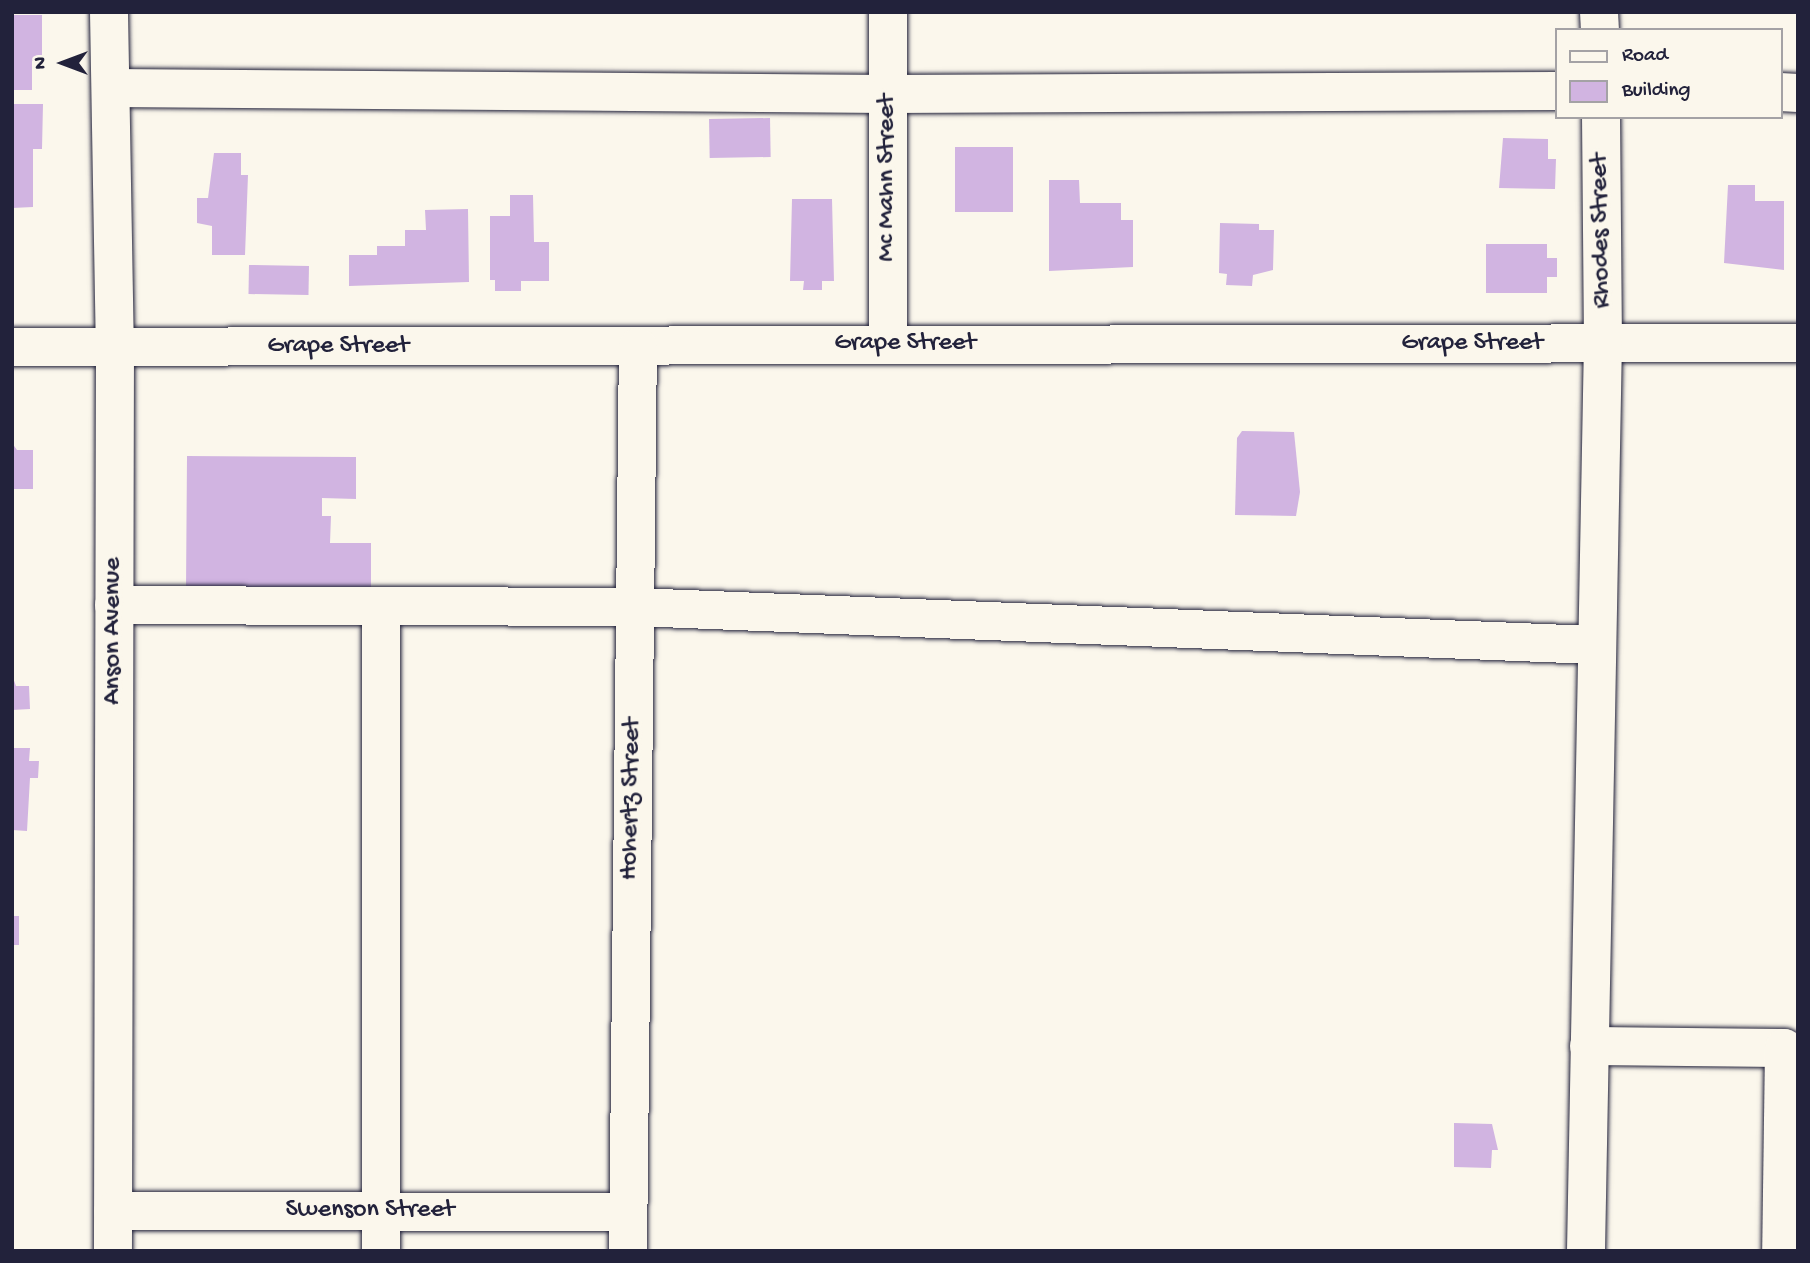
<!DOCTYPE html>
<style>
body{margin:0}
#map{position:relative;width:1810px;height:1263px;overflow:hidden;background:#fbf7ec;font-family:"Gochi Hand",sans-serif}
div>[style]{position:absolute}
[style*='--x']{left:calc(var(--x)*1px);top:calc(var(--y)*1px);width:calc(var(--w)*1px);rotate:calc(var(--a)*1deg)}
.building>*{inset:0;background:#d1b4e1;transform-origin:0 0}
.roads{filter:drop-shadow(0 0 2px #22223b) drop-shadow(0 0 2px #22223b)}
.minor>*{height:38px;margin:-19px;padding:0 19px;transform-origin:19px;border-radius:19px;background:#fbf7ec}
span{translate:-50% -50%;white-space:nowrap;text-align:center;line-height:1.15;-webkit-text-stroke:7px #fbf7ec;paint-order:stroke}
.street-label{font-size:26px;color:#22223b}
.frame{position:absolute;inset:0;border:14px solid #22223b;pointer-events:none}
.legend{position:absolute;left:1555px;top:28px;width:228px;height:91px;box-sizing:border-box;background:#fbf7ec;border:2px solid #a4a2a5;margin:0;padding:9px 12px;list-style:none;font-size:21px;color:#22223b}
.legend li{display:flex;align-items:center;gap:14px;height:35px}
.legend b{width:35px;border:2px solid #a4a2a5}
.north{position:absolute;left:28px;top:28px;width:70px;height:70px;-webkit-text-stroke:5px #fbf7ec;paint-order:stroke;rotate:270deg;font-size:19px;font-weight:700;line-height:28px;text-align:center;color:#22223b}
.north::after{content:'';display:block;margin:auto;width:24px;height:32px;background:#22223b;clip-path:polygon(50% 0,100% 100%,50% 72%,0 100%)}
</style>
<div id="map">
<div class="building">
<div style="clip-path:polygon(12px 15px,42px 15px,42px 61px,32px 61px,32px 90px,12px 90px)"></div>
<div style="clip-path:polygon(12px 104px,43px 104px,42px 149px,33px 149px,33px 207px,12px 208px)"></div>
<div style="left:770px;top:118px;width:39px;height:61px;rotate:89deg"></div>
<div style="clip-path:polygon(1503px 138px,1548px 139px,1548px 159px,1556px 159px,1555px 189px,1499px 188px)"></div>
<div style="left:955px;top:147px;width:58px;height:65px"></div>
<div style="clip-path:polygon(214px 153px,241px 153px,241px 175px,248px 175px,245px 255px,212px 255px,212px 226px,197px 223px,197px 198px,208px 198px)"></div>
<div style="clip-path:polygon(1049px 180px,1079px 180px,1080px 203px,1121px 203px,1121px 220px,1133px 220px,1133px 267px,1049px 271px)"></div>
<div style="clip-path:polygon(1728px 185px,1755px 185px,1755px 201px,1784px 201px,1784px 270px,1724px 263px)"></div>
<div style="clip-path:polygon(510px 195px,533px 195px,534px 242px,549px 242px,549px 281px,521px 281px,521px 291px,495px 291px,495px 280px,490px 280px,490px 216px,510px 216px)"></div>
<div style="clip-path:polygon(792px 199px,832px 199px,834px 281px,822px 281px,822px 290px,803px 290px,804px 281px,790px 281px)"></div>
<div style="clip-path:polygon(468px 209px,469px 282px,349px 286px,349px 255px,377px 255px,377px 246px,405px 246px,405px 230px,426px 230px,425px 210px)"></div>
<div style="clip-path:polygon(1220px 223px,1259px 224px,1259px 230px,1274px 230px,1273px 270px,1253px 275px,1252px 286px,1226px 285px,1227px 274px,1219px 273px)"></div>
<div style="clip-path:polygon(1486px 244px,1547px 244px,1547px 258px,1557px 258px,1557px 277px,1547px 277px,1547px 293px,1486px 293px)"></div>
<div style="left:249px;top:265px;width:60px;height:29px;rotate:1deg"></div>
<div style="clip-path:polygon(1242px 431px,1294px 432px,1300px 492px,1296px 516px,1235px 515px,1237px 438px)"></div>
<div style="clip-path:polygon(12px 443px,17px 450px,33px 450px,33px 489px,12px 489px)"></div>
<div style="clip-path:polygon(187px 456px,356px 457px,356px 499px,322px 498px,322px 516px,331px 516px,330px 543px,371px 543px,371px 589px,186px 589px)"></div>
<div style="clip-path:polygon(12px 675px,16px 686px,29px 686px,30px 709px,12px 710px)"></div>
<div style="clip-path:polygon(12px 748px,30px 748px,29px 761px,39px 761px,38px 778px,30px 778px,27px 831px,12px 830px)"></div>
<div style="left:12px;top:916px;width:7px;height:29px"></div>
<div style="clip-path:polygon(1454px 1123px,1492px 1124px,1498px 1150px,1492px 1150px,1491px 1168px,1454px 1167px)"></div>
</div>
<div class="roads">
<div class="minor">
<div style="--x:109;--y:12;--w:335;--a:89"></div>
<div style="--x:115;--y:347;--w:904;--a:90.13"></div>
<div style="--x:888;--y:12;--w:332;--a:90"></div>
<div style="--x:1599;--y:12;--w:18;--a:87"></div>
<div style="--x:111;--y:88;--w:777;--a:0.44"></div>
<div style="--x:888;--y:94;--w:668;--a:-0.26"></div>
<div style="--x:1780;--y:92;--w:18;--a:3"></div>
<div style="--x:12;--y:347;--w:1786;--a:-0.13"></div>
<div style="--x:114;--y:605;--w:521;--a:0.22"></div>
<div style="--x:635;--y:607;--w:961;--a:2.27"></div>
<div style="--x:1589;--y:1046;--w:195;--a:0.6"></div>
<div style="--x:1784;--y:1048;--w:203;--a:90.8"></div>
<div style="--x:113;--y:1211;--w:515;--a:0.11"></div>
<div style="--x:381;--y:1251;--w:645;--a:-90"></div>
<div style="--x:628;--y:1251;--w:904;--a:-89.37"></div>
<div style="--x:1586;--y:1251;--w:907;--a:-88.93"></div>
<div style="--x:1603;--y:344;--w:227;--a:-90.5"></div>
</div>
</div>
<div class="street-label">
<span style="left:888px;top:178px;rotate:-90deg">Mc Mahn Street</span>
<span style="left:1602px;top:231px;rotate:-91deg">Rhodes Street</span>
<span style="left:905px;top:344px">Grape Street</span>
<span style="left:1472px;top:344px">Grape Street</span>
<span style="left:338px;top:347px">Grape Street</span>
<span style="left:114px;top:631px;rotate:-90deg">Anson Avenue</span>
<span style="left:632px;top:799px;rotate:-89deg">Hohertz Street</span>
<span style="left:370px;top:1211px">Swenson Street</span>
</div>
<div class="frame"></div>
<ul class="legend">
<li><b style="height:9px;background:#fbf7ec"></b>Road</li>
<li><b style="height:19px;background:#d1b4e1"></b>Building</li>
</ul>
<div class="north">N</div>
</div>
